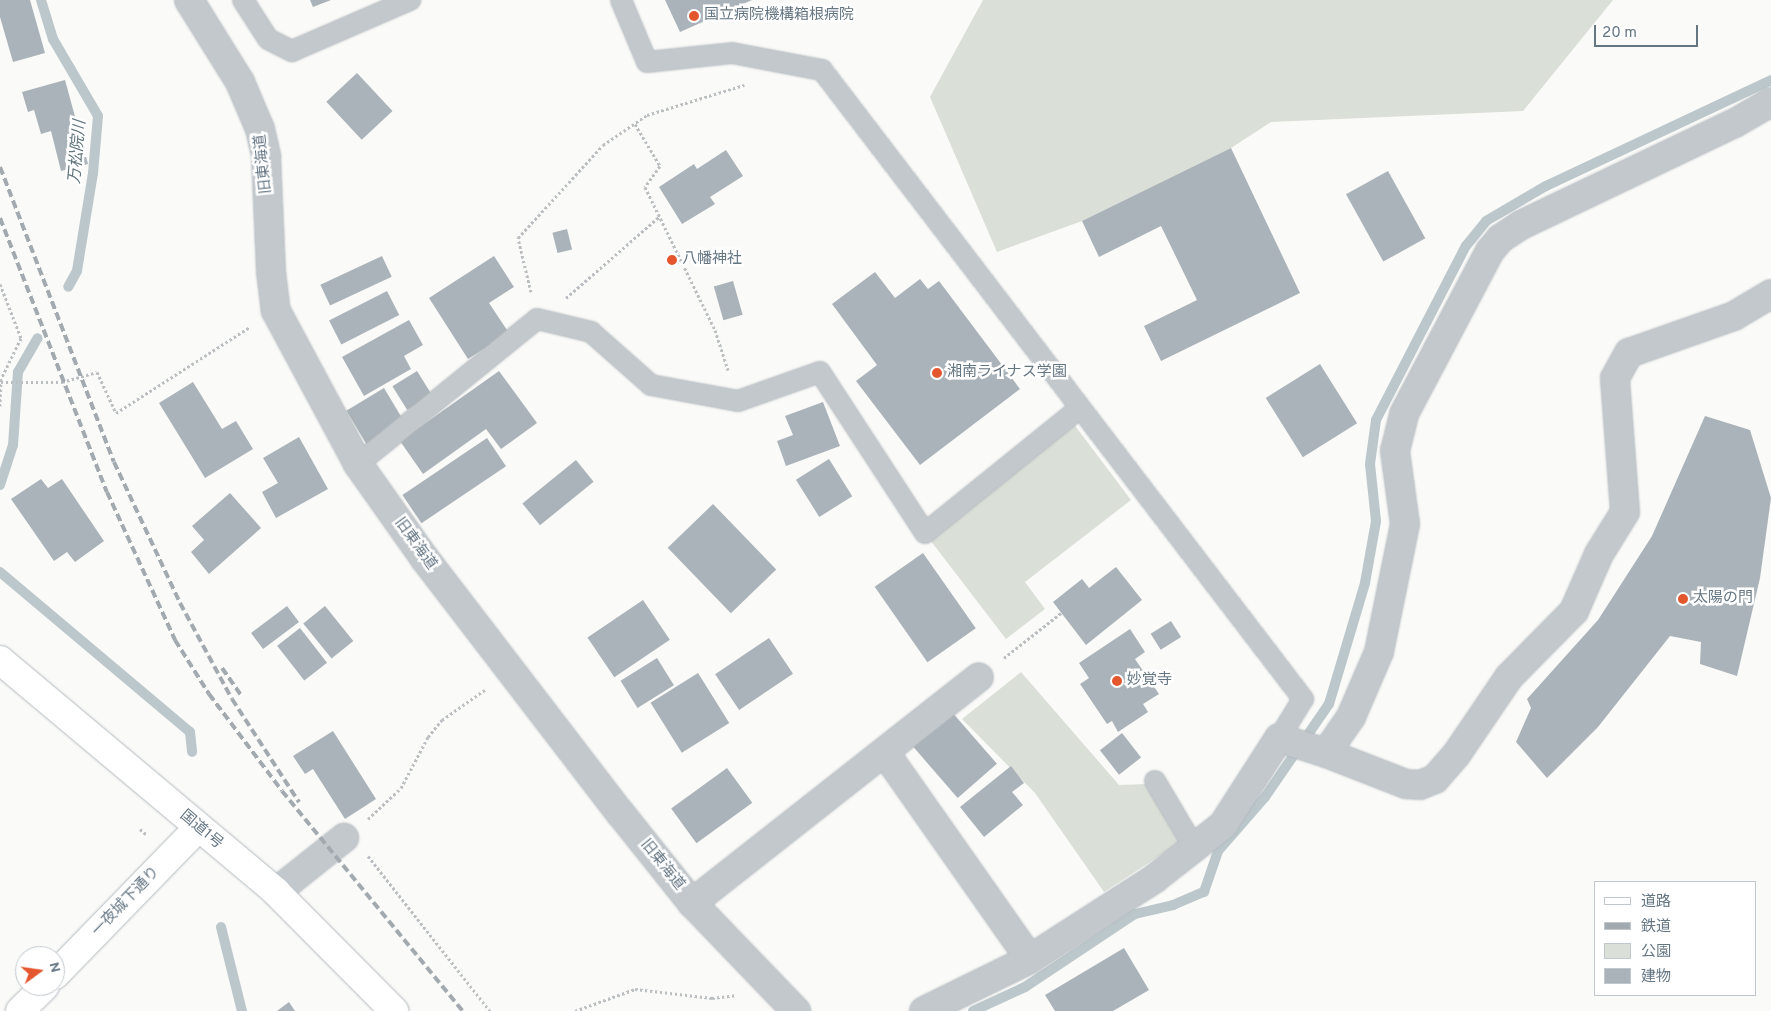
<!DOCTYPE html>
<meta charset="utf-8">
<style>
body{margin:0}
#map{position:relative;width:1771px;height:1011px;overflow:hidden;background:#fafaf8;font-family:Overpass,"Noto Sans JP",sans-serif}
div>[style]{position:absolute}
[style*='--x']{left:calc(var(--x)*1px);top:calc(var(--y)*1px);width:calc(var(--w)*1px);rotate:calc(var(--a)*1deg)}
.green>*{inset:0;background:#dadfd7}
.stream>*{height:10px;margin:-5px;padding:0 5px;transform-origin:5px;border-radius:5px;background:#bbc7cb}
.building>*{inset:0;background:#aab3b9;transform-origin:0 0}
.path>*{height:3px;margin-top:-1.5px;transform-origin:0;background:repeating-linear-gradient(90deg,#bbbfc2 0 2.5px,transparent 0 5px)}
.roads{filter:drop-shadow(0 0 1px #b3babf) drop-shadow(0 0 1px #b3babf)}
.lane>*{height:20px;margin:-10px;padding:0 10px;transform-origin:10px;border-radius:10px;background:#c3c8cc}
.street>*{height:28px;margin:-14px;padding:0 14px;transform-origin:14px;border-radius:14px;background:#c3c8cc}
.secondary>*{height:28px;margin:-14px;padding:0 14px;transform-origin:14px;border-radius:14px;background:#fff}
.highway>*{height:28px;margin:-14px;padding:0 14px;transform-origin:14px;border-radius:14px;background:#fff}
.rail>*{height:4px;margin-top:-2px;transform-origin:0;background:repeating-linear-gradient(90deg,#a2aab0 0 8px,transparent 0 12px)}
.dots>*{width:14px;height:14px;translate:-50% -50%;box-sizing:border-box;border:2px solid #fff;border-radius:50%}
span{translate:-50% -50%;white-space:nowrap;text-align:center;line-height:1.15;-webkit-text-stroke:5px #fff;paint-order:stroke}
.poi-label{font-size:15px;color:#657683}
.left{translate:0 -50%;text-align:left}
.street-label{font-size:15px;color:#657683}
.water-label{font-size:16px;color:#60757c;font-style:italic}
.legend{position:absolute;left:1594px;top:881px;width:162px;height:115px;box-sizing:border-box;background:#fff;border:1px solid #c1c8cd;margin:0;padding:6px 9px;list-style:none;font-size:15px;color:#657683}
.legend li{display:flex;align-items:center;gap:10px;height:25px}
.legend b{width:25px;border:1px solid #c1c8cd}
.north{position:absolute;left:15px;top:946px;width:50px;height:50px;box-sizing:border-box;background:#fff;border:1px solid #c1c8cd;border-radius:50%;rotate:76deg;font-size:14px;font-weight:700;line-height:20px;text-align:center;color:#657683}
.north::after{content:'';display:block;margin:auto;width:18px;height:22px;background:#e4572e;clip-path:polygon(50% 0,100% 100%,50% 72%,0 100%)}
.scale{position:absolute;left:1594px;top:25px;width:104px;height:22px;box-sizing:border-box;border:2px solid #657683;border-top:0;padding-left:6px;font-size:15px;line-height:18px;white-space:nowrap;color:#657683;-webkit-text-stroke:4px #fff;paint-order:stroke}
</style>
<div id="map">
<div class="green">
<div style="clip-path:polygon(983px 0,1613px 0,1523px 111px,1271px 122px,1231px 148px,1082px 221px,997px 252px,930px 97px)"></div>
<div style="clip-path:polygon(1073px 423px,1131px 500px,1025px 582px,1045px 609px,1006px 639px,927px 536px)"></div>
<div style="clip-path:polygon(1021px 672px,1119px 785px,1147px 784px,1182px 841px,1104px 892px,1035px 793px,962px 719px)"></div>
</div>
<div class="stream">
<div style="--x:41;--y:0;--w:41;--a:72.9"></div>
<div style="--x:53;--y:39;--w:89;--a:59.7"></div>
<div style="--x:98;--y:116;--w:57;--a:95"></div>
<div style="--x:93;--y:173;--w:99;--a:99.3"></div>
<div style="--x:77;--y:271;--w:18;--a:119"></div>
<div style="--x:0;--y:485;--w:42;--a:-72"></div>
<div style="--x:13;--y:445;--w:73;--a:-86.1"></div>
<div style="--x:18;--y:372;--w:39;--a:-60"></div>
<div style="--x:0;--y:572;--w:248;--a:40.1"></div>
<div style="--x:190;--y:732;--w:20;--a:84"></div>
<div style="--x:221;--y:927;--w:87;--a:76"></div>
<div style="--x:973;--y:1011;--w:57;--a:-24.8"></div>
<div style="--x:1025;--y:987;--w:132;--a:-33.6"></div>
<div style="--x:1135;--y:914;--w:39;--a:-13"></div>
<div style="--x:1173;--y:905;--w:34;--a:-23"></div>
<div style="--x:1204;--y:892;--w:43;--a:-71.1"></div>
<div style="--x:1218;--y:851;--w:72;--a:-49"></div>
<div style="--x:1265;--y:797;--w:113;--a:-55.5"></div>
<div style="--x:1329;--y:704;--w:126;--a:-73.4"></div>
<div style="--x:1365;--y:583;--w:63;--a:-79.9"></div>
<div style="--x:1376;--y:521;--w:57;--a:-96"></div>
<div style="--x:1370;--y:464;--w:44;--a:-82.2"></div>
<div style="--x:1376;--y:420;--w:196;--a:-62.7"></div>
<div style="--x:1466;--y:246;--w:32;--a:-51"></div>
<div style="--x:1486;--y:221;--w:69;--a:-30.3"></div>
<div style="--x:1546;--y:186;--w:249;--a:-25.2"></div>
</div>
<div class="building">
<div style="clip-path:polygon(0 0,30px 0,45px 53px,13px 62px,0 17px)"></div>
<div style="clip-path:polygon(310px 0,331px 0,313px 7px)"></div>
<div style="clip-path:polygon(665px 0,752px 0,680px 32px)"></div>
<div style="left:357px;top:73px;width:52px;height:42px;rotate:47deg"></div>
<div style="clip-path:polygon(65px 80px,88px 164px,61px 171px,51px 131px,41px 134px,34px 110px,28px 112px,22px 92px)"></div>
<div style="clip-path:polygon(1231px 148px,1300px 293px,1161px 361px,1144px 326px,1197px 300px,1161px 226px,1099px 257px,1082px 221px)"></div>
<div style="clip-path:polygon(726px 150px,743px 176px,710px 197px,715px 204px,682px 224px,659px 187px,694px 164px,697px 169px)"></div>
<div style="left:1388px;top:171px;width:77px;height:48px;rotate:61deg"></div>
<div style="left:567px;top:229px;width:21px;height:15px;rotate:76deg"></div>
<div style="left:382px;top:256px;width:23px;height:68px;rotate:65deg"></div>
<div style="clip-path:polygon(494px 256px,514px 287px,489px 303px,509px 333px,468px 359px,429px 298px)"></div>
<div style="clip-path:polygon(875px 272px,895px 298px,920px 279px,928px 289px,939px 281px,1020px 389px,920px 465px,856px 381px,877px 365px,832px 304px)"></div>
<div style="left:733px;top:281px;width:35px;height:20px;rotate:74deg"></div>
<div style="left:387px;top:291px;width:27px;height:65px;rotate:63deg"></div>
<div style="clip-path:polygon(409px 320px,423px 345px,404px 356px,411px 369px,364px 396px,342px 357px)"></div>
<div style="left:1320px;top:364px;width:70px;height:64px;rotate:58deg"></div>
<div style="left:417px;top:371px;width:28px;height:29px;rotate:58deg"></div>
<div style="clip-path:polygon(499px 371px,537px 423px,501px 449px,486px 429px,423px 474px,400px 441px)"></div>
<div style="clip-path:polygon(193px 382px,222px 429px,236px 421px,253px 449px,205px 478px,159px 403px)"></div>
<div style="left:384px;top:388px;width:39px;height:44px;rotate:59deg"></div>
<div style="clip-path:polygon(823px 402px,840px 446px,786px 466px,777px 441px,793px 435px,785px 416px)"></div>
<div style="clip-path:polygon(1705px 416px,1750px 430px,1771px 498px,1760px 578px,1737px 676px,1700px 664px,1701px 642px,1670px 636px,1598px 727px,1547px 778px,1516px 742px,1531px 708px,1527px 699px,1598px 620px,1652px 536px)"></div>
<div style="clip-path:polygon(299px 437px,328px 489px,276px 518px,262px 492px,278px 483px,263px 458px)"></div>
<div style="left:487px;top:438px;width:34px;height:102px;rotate:56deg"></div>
<div style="left:829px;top:459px;width:44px;height:39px;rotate:58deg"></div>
<div style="left:576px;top:460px;width:28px;height:69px;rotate:51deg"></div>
<div style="clip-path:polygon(41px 479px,48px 488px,62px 479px,104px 541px,75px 562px,67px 552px,54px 561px,11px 499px)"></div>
<div style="clip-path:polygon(230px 493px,261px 528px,209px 574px,191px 552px,204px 540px,192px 526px)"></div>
<div style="left:713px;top:504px;width:91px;height:63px;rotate:46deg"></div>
<div style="left:923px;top:553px;width:92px;height:59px;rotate:55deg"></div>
<div style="clip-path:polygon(1116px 567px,1142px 600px,1086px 645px,1053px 602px,1082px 579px,1089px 588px)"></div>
<div style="left:643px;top:600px;width:48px;height:67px;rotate:56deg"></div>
<div style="left:287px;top:606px;width:20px;height:45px;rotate:53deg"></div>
<div style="left:325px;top:606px;width:45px;height:28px;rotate:51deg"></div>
<div style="left:1171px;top:621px;width:19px;height:24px;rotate:58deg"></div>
<div style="left:300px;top:628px;width:44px;height:29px;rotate:52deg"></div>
<div style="clip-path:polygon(1130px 629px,1145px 652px,1135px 659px,1159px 694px,1143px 704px,1148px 712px,1118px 732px,1112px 721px,1107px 724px,1080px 684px,1089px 678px,1079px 663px)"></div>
<div style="left:769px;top:638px;width:43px;height:65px;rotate:56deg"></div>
<div style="left:657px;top:658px;width:32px;height:43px;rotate:58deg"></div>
<div style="left:698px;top:673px;width:59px;height:56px;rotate:58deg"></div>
<div style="left:951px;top:711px;width:70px;height:52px;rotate:49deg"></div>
<div style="clip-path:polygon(333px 731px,376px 799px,345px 819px,313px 769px,305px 774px,293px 756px)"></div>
<div style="left:1122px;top:733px;width:31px;height:28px;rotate:52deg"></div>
<div style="clip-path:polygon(1011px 766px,1024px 783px,1012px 792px,1023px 805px,984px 837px,960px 807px)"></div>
<div style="left:727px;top:768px;width:43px;height:69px;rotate:54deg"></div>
<div style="clip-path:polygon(1124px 948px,1149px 990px,1113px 1011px,1055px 1011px,1045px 995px)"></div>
<div style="clip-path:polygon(289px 1002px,295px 1011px,277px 1011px)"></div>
</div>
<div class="path">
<div style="--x:635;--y:124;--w:49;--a:59.2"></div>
<div style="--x:660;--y:166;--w:26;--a:126"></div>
<div style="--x:645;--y:187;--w:159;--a:63.9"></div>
<div style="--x:715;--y:330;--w:42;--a:72"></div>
<div style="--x:0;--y:284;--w:58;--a:68.7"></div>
<div style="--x:21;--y:338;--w:46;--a:116"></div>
<div style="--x:1;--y:379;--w:27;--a:92"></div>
<div style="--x:531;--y:292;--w:56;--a:-103.5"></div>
<div style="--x:518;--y:238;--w:126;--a:-47.6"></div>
<div style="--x:603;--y:145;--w:53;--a:-34.3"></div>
<div style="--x:647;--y:115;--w:102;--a:-17.2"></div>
<div style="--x:566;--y:298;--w:123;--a:-41.1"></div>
<div style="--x:1;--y:382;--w:61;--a:0"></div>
<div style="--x:62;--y:382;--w:36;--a:-16"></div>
<div style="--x:97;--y:372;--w:45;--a:65.1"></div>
<div style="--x:116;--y:413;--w:159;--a:-32.7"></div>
<div style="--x:1004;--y:658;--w:73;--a:-38.3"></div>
<div style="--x:368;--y:819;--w:45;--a:-43.2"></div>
<div style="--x:401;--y:788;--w:58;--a:-62.1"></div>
<div style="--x:428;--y:737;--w:22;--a:-51"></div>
<div style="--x:442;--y:720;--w:54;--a:-35.2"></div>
<div style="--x:140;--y:829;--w:9;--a:41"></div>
<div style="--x:368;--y:856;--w:197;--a:51.8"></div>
<div style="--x:575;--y:1011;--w:64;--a:-20.1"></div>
<div style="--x:635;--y:989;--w:78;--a:6.7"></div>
<div style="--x:712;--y:998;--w:23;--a:-7"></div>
</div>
<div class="roads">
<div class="lane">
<div style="--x:243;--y:0;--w:46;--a:57.3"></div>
<div style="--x:268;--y:39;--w:27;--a:27"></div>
<div style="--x:292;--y:51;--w:129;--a:-23.4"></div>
<div style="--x:621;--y:0;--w:67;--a:67.2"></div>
<div style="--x:647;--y:62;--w:85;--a:-6"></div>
<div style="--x:732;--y:53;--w:92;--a:10.7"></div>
<div style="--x:822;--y:70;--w:792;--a:52.59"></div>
<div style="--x:1303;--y:699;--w:46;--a:121.6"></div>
<div style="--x:358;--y:464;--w:230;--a:-39"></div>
<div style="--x:537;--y:319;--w:56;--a:13.5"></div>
<div style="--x:591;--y:332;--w:80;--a:41.5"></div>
<div style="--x:651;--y:385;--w:88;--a:10.4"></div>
<div style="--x:738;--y:401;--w:87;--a:-19.5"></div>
<div style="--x:820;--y:372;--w:192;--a:56.9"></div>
<div style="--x:925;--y:533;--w:199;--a:-38.9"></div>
<div style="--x:1155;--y:781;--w:77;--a:59.4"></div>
</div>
<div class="street">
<div style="--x:189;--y:0;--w:97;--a:58.1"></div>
<div style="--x:240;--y:82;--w:51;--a:66.9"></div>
<div style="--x:260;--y:129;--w:28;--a:77"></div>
<div style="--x:266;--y:156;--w:116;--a:87.5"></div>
<div style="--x:271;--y:272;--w:39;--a:83"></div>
<div style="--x:276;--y:311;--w:174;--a:61.8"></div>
<div style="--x:358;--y:464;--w:116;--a:54.8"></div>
<div style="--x:425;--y:559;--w:322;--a:52.5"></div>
<div style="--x:621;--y:814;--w:114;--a:51.4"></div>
<div style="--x:692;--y:903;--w:150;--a:46.1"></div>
<div style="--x:1326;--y:753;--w:86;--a:21.2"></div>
<div style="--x:1406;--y:784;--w:14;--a:4"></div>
<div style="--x:1420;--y:785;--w:16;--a:-22"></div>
<div style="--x:1435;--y:779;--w:32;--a:-49"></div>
<div style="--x:1456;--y:755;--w:94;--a:-55.8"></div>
<div style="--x:1509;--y:677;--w:93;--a:-45.4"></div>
<div style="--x:1574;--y:611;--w:62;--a:-66.3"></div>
<div style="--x:1599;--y:554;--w:49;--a:-58.2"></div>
<div style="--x:1625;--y:512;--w:134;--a:-94.3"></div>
<div style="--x:1615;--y:378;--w:29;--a:-61"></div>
<div style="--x:1629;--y:353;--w:111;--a:-19.4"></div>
<div style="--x:1734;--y:316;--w:43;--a:-30.7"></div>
<div style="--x:888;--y:757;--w:247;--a:54.9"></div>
<div style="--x:276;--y:892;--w:87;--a:-38.5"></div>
<div style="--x:692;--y:903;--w:365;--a:-38.2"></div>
<div style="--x:924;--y:1011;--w:118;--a:-26.1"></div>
<div style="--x:1030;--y:959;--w:148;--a:-32.8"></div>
<div style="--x:1154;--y:879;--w:88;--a:-38"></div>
<div style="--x:1223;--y:825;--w:103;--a:-57.2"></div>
<div style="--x:1279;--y:738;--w:49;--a:17.7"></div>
<div style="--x:1326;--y:753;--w:44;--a:-55.2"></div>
<div style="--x:1351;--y:717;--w:71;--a:-66.7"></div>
<div style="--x:1379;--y:652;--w:131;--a:-78.5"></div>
<div style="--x:1405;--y:524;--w:74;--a:-97.8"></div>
<div style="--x:1395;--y:451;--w:38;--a:-76"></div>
<div style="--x:1404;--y:414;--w:184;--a:-62.2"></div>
<div style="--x:1490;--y:251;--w:16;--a:-50"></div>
<div style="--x:1500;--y:239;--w:25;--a:-34"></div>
<div style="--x:1521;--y:225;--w:237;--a:-25.5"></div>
<div style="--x:1735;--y:123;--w:42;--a:-30.3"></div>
</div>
<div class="secondary">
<div style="--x:55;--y:975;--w:205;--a:-45.8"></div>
<div style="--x:20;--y:1011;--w:35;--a:-45"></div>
</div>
<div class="highway">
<div style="--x:0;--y:660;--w:361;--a:40"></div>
<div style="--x:276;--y:892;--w:168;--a:45.2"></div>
</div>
</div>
<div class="rail">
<div style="--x:0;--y:167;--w:316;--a:68.9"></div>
<div style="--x:114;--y:462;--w:156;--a:64.9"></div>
<div style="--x:180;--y:603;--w:109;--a:61.6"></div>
<div style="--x:232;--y:699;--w:123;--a:57"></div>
<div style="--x:0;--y:218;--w:294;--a:68.7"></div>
<div style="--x:107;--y:492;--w:163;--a:65.3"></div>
<div style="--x:175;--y:640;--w:64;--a:57.8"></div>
<div style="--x:209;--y:694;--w:121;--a:53"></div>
<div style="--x:282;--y:791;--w:285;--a:50.6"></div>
<div style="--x:222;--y:668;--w:35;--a:55"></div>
</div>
<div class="dots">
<div style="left:694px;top:16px;background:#e4572e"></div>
<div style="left:672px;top:260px;background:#e4572e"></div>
<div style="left:937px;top:373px;background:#e4572e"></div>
<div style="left:1683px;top:599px;background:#e4572e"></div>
<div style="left:1117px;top:681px;background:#e4572e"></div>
</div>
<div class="poi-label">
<span class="left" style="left:704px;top:16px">国立病院機構箱根病院</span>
<span class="left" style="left:682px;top:260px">八幡神社</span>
<span class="left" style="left:947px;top:373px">湘南ライナス学園</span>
<span class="left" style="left:1693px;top:599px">太陽の門</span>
<span class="left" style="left:1127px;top:681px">妙覚寺</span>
</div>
<div class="street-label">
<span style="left:264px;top:164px;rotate:-96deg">旧東海道</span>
<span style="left:415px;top:544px;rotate:54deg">旧東海道</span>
<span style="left:201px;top:830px;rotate:40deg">国道1号</span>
<span style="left:662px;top:865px;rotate:51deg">旧東海道</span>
<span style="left:126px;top:902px;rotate:-46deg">一夜城下通り</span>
</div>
<div class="water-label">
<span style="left:78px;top:152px;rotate:-85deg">万松院川</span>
</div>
<ul class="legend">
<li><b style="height:6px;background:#fff"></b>道路</li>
<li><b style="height:6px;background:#a2aab0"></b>鉄道</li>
<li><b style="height:14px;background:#dadfd7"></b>公園</li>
<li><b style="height:14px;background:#aab3b9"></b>建物</li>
</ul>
<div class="north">N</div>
<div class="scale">20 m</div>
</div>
